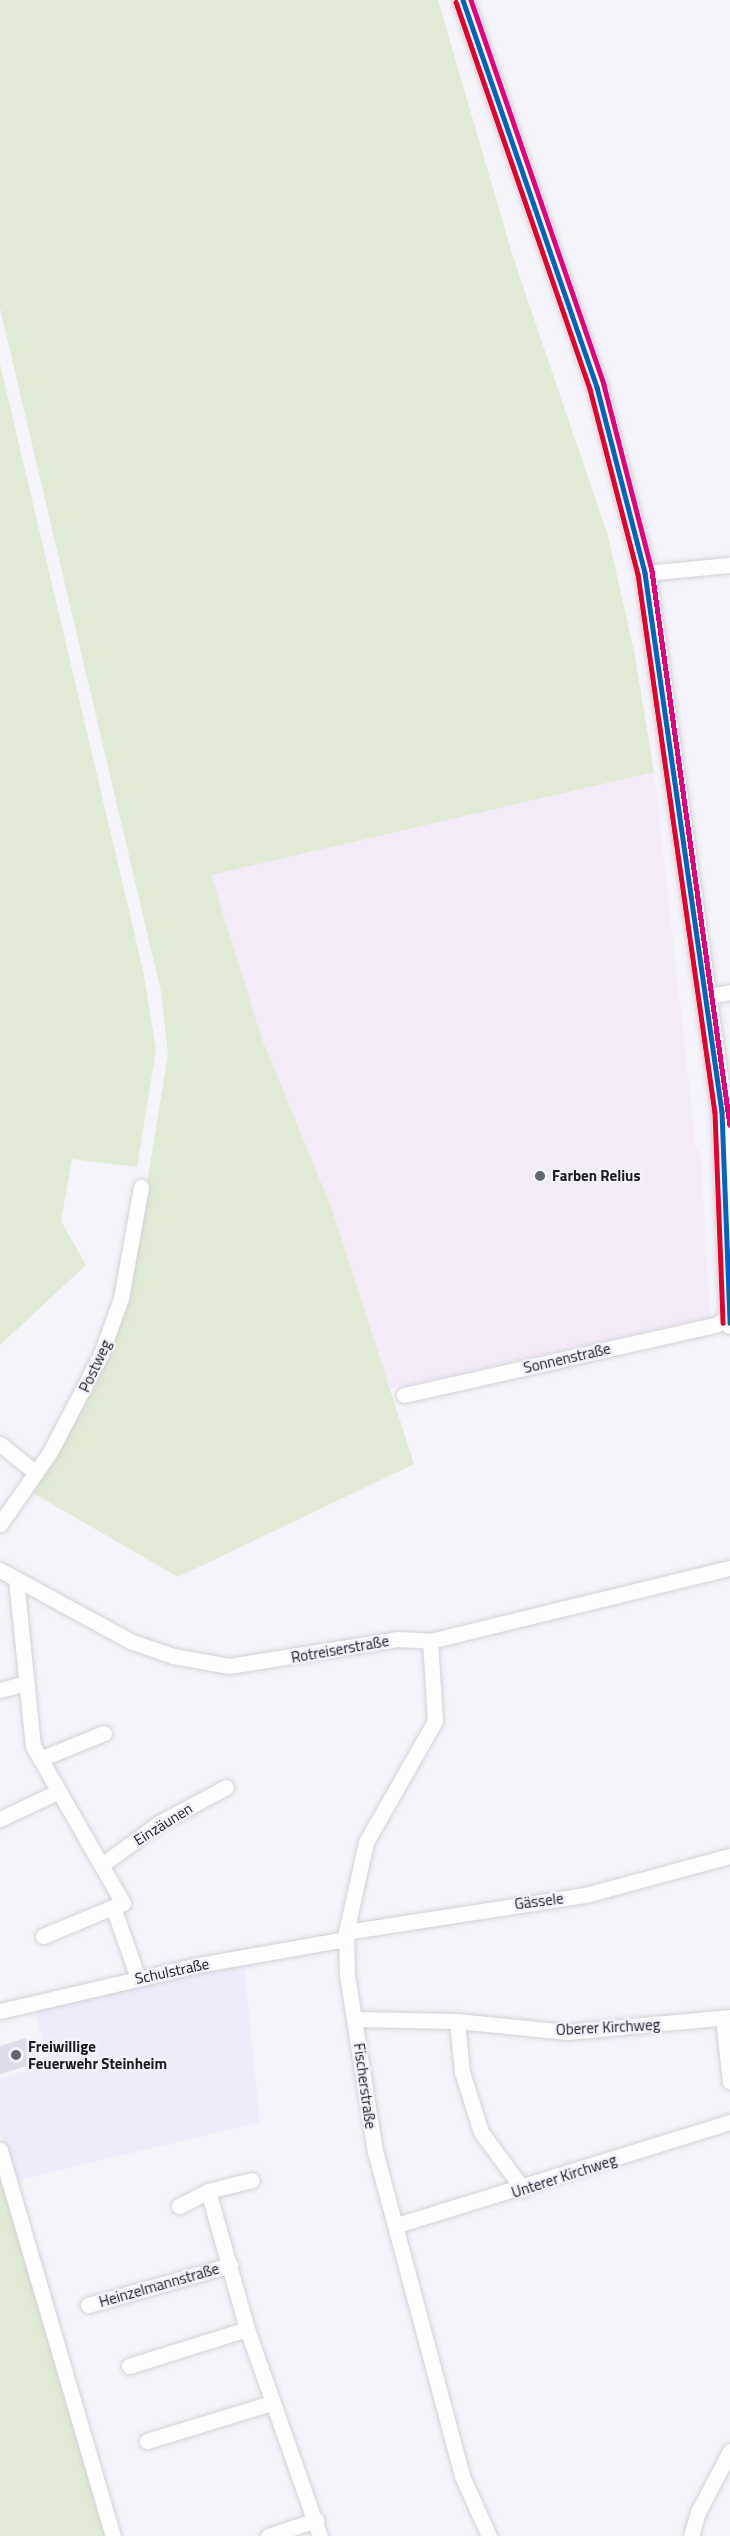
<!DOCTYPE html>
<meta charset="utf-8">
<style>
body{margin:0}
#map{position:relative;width:730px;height:2536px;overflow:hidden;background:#f4f4fa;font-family:"Titillium Web",sans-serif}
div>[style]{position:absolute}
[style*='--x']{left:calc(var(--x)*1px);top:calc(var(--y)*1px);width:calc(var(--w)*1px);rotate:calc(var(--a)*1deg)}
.industrial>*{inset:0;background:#f3ebf8}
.education>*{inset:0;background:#edecfb}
.green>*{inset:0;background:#e1ead4}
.building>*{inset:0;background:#dcdde9}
.roads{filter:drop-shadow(0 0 2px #d2d2d6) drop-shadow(0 0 2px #d2d2d6)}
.street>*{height:15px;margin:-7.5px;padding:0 7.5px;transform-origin:7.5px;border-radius:7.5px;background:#fdfdfe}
.secondary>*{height:21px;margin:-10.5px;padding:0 10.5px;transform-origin:10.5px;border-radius:10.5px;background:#fdfdfe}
.bus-1>*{height:4.5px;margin:-2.25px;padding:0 2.25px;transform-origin:2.25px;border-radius:2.25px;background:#0065bd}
.bus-2>*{height:4.5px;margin:-2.25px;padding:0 2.25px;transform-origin:2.25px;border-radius:2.25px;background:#e4002b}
.bus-3>*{height:4.5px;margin:-2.25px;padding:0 2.25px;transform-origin:2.25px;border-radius:2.25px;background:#e5007d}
.dots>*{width:16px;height:16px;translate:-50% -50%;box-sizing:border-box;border:3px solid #f1f2fd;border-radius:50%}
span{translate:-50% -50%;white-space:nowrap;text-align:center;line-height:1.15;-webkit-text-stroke:5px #f1f2fd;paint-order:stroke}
.poi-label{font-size:15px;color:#1a1a1e;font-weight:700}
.left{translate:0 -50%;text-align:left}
.street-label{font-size:15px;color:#1a1a1e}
</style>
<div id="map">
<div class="industrial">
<div style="clip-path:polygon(654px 772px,696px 1147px,701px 1157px,710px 1317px,390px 1389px,332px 1209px,262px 1039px,211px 875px)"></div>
</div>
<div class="education">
<div style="clip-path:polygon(244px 1964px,260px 2122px,15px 2181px,0 2131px,0 2079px,49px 2064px,34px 2008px)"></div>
</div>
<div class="green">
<div style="clip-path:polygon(0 0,438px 0,513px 257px,608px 536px,634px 651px,654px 772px,211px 875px,262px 1039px,332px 1209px,414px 1464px,178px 1577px,33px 1493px,100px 1372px,142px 1214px,168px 1054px,161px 992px,0 308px)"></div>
<div style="clip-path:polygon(0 364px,143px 970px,156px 1050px,137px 1167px,72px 1159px,61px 1221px,86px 1265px,0 1345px)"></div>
<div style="clip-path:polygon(0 2174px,107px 2536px,0 2536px)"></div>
</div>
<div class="building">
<div style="clip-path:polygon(26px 2038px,34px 2064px,0 2074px,0 2046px)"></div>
</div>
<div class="roads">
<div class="street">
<div style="--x:645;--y:573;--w:85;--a:-5.4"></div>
<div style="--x:708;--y:996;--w:22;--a:-10"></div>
<div style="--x:404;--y:1395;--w:319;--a:-12.7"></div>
<div style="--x:715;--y:1325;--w:16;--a:-30"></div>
<div style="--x:0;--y:1444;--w:46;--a:38.9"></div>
<div style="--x:0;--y:1524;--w:88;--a:-55.2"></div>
<div style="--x:50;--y:1452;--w:110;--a:-62.5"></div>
<div style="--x:101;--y:1354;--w:59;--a:-70.3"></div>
<div style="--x:121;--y:1298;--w:113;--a:-79.8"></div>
<div style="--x:0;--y:1570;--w:148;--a:28.6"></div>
<div style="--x:130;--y:1641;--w:46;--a:19.2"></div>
<div style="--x:173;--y:1656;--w:57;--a:10.1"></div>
<div style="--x:229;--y:1666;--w:170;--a:-9.1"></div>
<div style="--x:397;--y:1639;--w:33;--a:3"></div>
<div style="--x:430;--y:1641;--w:309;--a:-13.7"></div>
<div style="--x:16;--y:1579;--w:168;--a:84.2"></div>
<div style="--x:33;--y:1746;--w:181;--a:60.2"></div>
<div style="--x:123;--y:1903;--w:11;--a:158"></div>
<div style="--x:113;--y:1907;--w:75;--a:70.6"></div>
<div style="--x:430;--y:1641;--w:80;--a:86.4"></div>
<div style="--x:435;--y:1721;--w:139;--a:119.7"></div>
<div style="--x:366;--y:1842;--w:92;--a:102.5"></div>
<div style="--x:346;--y:1932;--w:43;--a:88.7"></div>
<div style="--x:347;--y:1975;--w:178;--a:81"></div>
<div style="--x:375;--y:2151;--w:336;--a:75"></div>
<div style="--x:462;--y:2476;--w:66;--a:65.8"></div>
<div style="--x:0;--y:1690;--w:27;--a:-15"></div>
<div style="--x:40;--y:1759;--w:69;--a:-22.1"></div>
<div style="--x:0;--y:1819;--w:63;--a:-25.3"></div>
<div style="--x:103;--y:1864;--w:69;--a:-36.2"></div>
<div style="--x:159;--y:1823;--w:76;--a:-28.2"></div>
<div style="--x:346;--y:1932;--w:242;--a:-8.8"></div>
<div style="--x:585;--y:1895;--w:150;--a:-15.1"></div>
<div style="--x:43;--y:1936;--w:76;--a:-22.5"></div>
<div style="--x:0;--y:2011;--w:203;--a:-13.1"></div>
<div style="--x:198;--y:1965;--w:149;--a:-10"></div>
<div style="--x:723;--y:2018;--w:64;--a:83.8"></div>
<div style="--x:355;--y:2019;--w:102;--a:1.1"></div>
<div style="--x:457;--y:2021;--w:111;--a:5.7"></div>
<div style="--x:567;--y:2032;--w:164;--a:-5.3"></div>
<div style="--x:457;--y:2021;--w:51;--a:84.4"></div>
<div style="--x:462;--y:2072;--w:63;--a:72.4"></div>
<div style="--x:481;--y:2132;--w:71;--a:53.6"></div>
<div style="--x:0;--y:2150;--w:402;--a:73.7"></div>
<div style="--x:208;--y:2191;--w:143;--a:74.2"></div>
<div style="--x:247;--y:2329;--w:219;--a:70.6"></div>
<div style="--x:179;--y:2206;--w:33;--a:-27"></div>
<div style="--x:208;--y:2191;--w:45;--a:-14"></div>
<div style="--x:397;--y:2225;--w:349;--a:-17.2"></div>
<div style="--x:88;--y:2305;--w:148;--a:-15.7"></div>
<div style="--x:129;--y:2366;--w:124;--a:-17.4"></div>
<div style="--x:147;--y:2441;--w:130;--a:-17"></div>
<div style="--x:268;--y:2536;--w:51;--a:-18.4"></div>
<div style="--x:691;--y:2536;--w:25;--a:-74"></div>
<div style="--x:698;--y:2512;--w:69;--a:-62.3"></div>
</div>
<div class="secondary">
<div style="--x:463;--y:0;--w:410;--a:70.9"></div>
<div style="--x:597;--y:387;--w:192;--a:75.5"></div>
<div style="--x:645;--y:573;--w:544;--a:81.87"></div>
<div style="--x:722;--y:1112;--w:211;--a:87.8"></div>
</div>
</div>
<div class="bus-1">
<div style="--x:463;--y:0;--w:410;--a:70.9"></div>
<div style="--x:597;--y:387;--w:192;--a:75.5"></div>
<div style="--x:645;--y:573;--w:544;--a:81.87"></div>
<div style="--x:722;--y:1112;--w:211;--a:87.8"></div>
</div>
<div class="bus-2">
<div style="--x:456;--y:2;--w:410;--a:70.9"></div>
<div style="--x:590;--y:389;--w:191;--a:75.5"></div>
<div style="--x:638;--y:574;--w:544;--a:81.87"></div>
<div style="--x:715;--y:1113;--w:210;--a:87.8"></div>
</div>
<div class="bus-3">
<div style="--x:471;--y:0;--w:407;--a:70.9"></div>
<div style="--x:604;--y:385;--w:192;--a:75.5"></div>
<div style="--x:652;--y:571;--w:559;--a:81.99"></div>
</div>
<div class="dots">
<div style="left:540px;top:1176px;background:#66666b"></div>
<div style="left:16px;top:2055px;background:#66666b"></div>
</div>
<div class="poi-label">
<span class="left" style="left:552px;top:1176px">Farben Relius</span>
<span class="left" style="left:28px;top:2055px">Freiwillige<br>Feuerwehr Steinheim</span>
</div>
<div class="street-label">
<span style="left:567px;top:1358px;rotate:-13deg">Sonnenstraße</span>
<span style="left:95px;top:1366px;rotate:-65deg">Postweg</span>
<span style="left:340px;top:1649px;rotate:-10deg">Rotreiserstraße</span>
<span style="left:163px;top:1824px;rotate:-32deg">Einzäunen</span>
<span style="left:539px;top:1901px;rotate:-7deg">Gässele</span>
<span style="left:172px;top:1971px;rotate:-12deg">Schulstraße</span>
<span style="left:608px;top:2027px;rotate:-3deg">Oberer Kirchweg</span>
<span style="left:365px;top:2086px;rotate:82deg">Fischerstraße</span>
<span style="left:564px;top:2176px;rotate:-18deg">Unterer Kirchweg</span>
<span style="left:159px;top:2285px;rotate:-16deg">Heinzelmannstraße</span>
</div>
</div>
